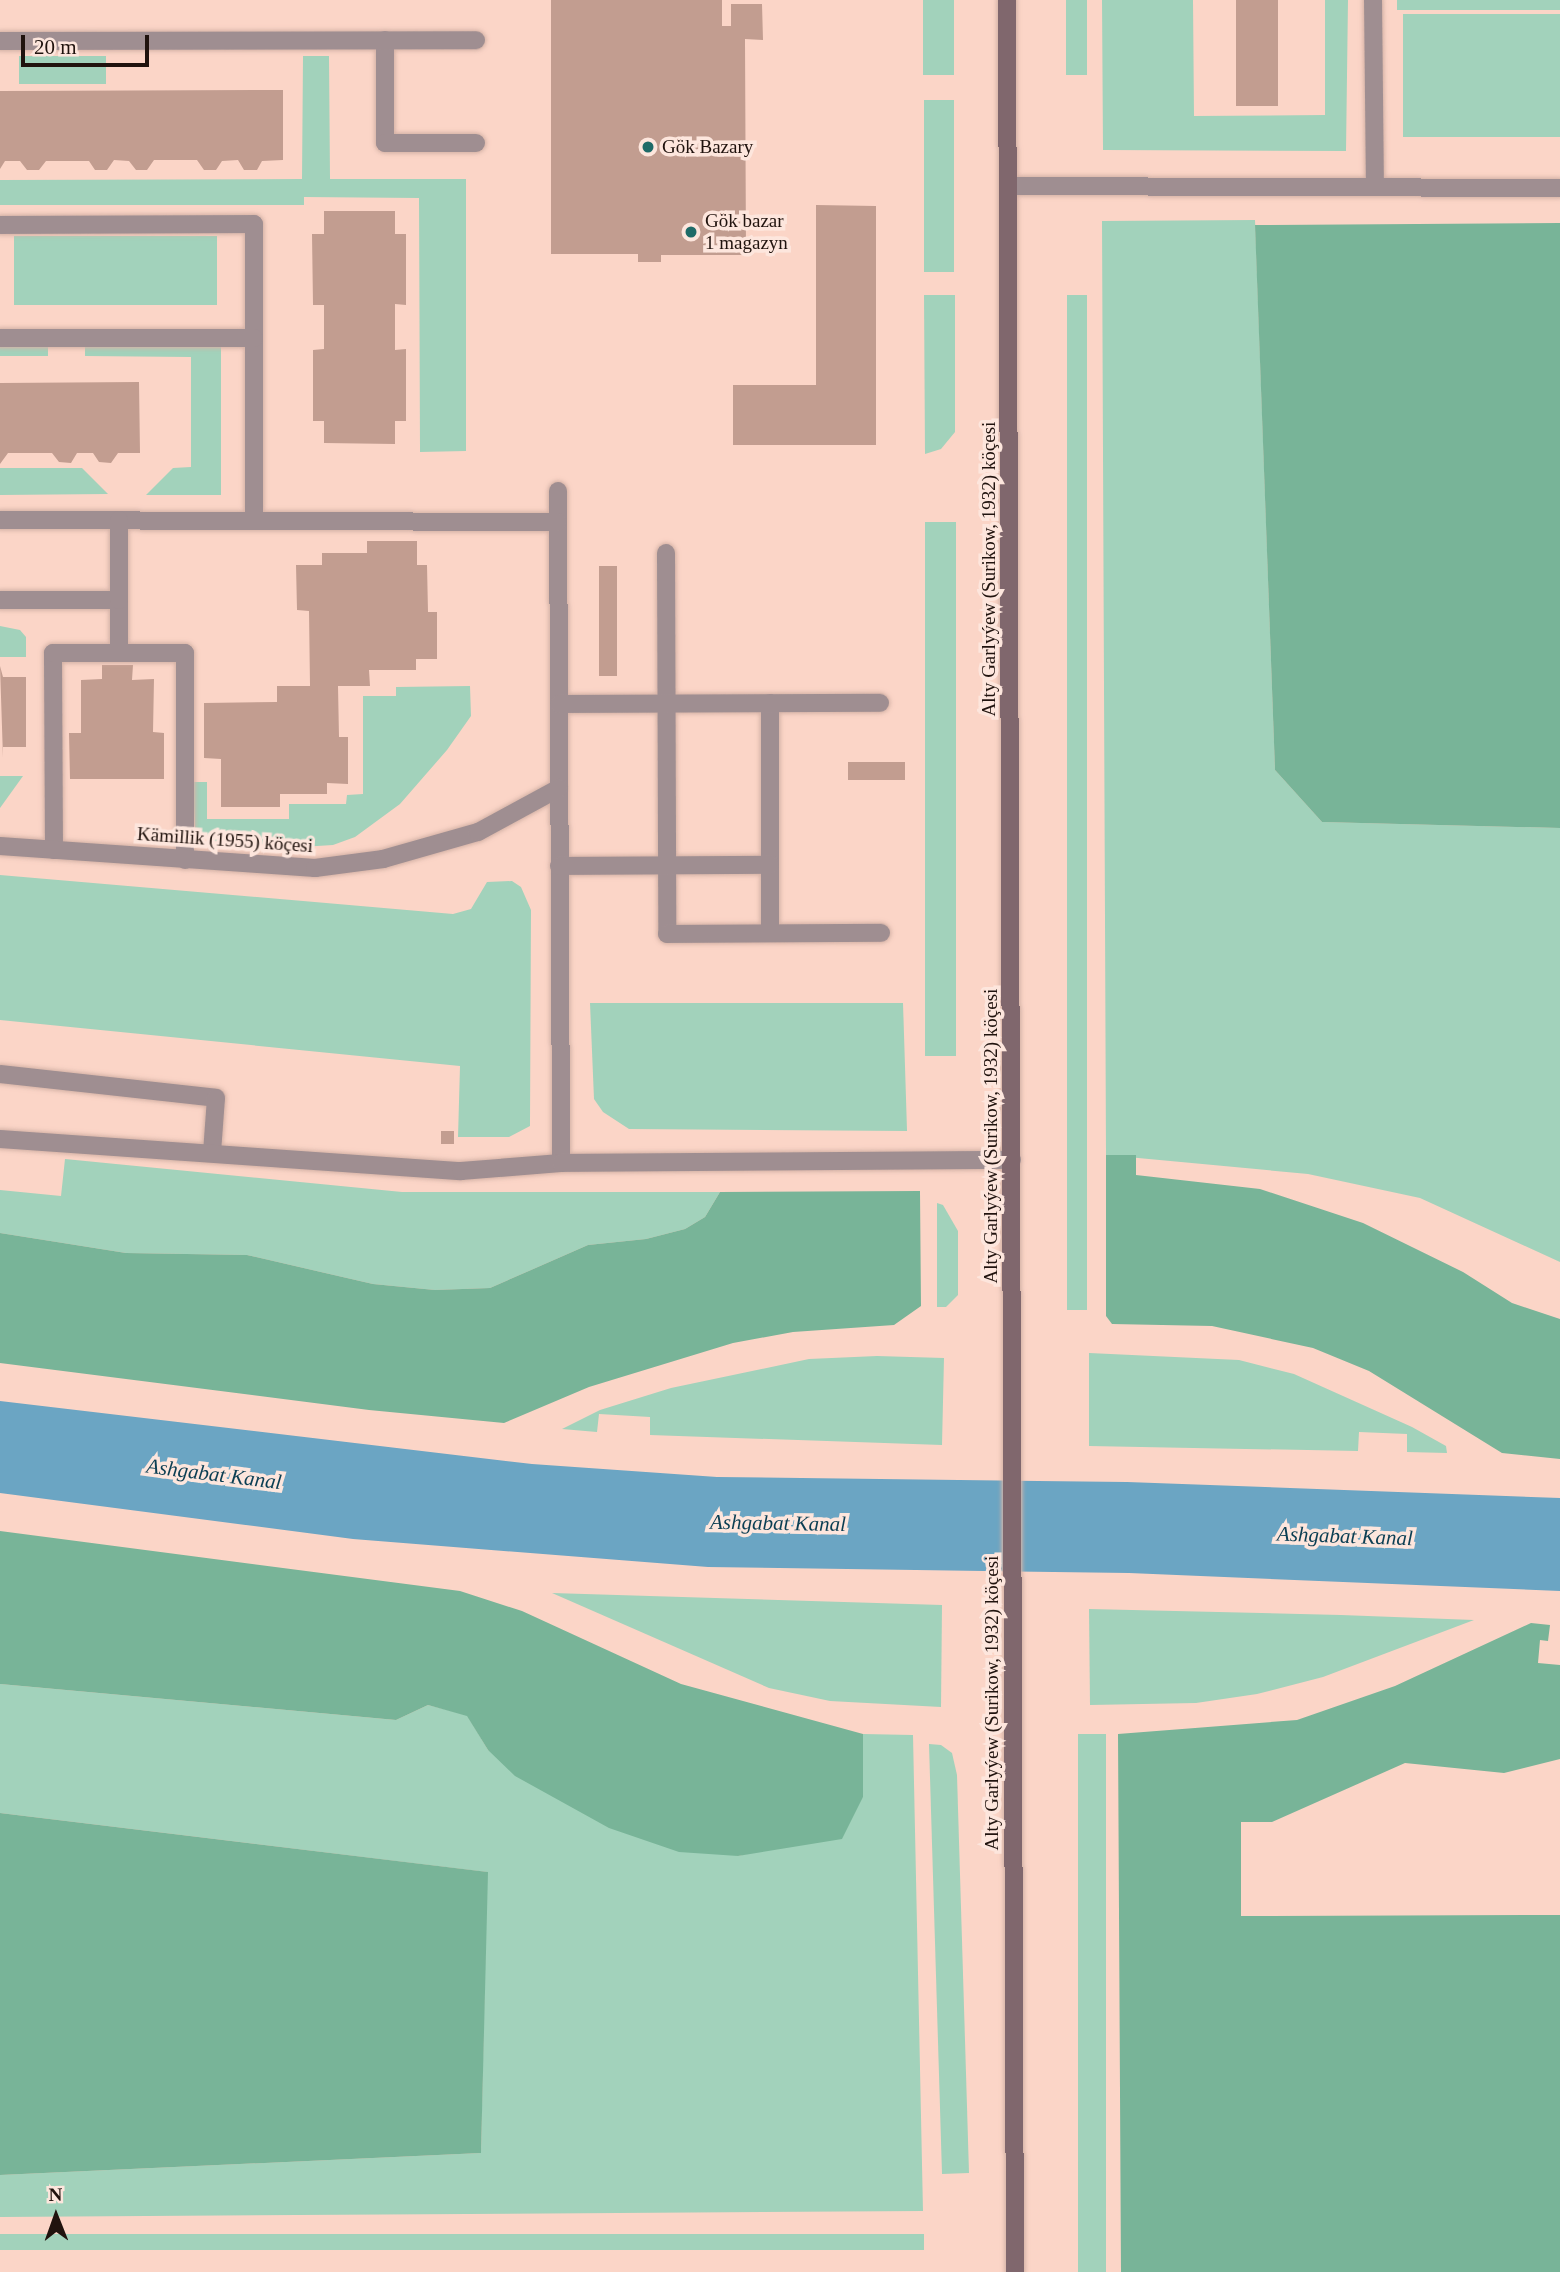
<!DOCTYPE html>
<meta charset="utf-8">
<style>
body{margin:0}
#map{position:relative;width:1560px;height:2272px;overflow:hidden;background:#fbd5c7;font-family:Georgia,serif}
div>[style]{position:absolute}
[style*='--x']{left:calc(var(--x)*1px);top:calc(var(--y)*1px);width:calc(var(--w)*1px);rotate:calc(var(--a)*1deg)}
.green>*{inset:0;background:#a2d2bb;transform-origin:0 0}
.forest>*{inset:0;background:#78b498}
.water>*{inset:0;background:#6ba5c3}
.building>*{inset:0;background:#c29d90;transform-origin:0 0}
.roads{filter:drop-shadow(0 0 2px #d4b2a6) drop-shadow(0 0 2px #d4b2a6)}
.lane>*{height:18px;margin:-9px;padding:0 9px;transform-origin:9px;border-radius:9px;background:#9f8e91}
.street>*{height:18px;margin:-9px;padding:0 9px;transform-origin:9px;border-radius:9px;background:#9f8e91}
.secondary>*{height:18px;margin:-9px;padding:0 9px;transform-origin:9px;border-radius:9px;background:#80676d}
.dots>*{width:19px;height:19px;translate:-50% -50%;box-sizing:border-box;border:4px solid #fde6dd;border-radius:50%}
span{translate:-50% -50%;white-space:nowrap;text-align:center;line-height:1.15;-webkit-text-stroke:7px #fde6dd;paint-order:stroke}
.poi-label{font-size:19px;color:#20130e}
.left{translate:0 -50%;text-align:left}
.street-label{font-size:19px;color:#20130e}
.water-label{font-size:21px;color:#0b3e53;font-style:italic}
.north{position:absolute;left:21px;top:2181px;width:70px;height:70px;-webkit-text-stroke:5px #fde6dd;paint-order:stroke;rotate:359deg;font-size:19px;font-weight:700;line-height:28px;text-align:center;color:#20130e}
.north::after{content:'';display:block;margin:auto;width:24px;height:32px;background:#20130e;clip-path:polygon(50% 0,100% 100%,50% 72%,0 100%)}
.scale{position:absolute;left:21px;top:35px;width:128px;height:32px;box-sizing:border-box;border:4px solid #20130e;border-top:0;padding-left:9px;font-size:21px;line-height:24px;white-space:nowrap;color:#20130e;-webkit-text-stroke:5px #fde6dd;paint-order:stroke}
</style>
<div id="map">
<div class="green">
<div style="left:923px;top:0;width:31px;height:75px"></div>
<div style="left:1066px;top:0;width:21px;height:75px"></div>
<div style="clip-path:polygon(1102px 0,1193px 0,1194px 116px,1325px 115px,1325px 0,1348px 0,1346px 151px,1103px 150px)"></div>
<div style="left:1397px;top:0;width:163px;height:10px"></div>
<div style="left:1403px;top:14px;width:157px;height:123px"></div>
<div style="left:19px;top:56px;width:87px;height:28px"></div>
<div style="clip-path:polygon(303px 56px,329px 56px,330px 179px,466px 179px,466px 451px,420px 452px,419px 198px,304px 197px,304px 205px,0 205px,0 180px,302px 179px)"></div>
<div style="left:924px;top:100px;width:30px;height:172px"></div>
<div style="clip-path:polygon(1255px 220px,1275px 770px,1322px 822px,1560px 828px,1560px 1262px,1420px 1198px,1308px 1174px,1106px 1155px,1102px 221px)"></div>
<div style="left:14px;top:236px;width:203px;height:69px"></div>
<div style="clip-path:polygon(924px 295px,955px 295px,955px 432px,941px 449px,925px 454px)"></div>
<div style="left:1067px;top:295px;width:20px;height:1015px"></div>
<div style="left:0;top:344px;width:48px;height:12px"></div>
<div style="clip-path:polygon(85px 344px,221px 344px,221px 495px,146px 495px,173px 468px,191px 467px,191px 357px,85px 356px)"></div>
<div style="clip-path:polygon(0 468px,82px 468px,108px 494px,0 495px)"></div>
<div style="left:925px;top:522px;width:31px;height:534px"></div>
<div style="clip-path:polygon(0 626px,20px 630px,26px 637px,26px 657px,0 657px)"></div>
<div style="clip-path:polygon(470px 686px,471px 716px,447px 750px,400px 804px,355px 837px,333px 845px,301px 847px,212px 841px,195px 830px,193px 782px,207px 782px,207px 819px,289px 819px,289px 804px,346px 804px,347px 795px,363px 794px,363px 696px,396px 696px,396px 687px)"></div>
<div style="clip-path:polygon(0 776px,23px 776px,0 808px)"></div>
<div style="clip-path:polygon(0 875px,453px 914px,471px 909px,487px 882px,512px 881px,521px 887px,531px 910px,530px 1126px,509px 1137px,458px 1137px,460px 1066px,0 1020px)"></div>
<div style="clip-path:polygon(590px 1003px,903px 1003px,907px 1131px,629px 1129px,603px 1112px,594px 1099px)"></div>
<div style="clip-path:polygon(65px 1159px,402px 1192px,720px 1192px,705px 1217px,685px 1229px,646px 1239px,588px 1245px,490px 1288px,435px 1290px,373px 1284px,247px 1255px,126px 1253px,0 1233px,0 1190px,61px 1196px)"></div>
<div style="clip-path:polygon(937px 1203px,943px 1205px,958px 1231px,958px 1295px,946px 1307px,937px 1307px)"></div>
<div style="clip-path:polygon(1089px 1353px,1239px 1360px,1294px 1374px,1412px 1427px,1446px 1446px,1447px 1453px,1407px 1452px,1407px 1434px,1359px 1432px,1358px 1451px,1089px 1446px)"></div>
<div style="clip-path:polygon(877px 1356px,944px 1358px,942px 1445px,650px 1435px,650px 1417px,599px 1414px,597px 1432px,562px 1429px,600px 1410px,671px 1388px,809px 1359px)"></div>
<div style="clip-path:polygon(552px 1593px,942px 1605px,941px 1707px,830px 1701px,769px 1688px)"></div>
<div style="clip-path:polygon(1089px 1609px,1341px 1615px,1474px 1620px,1323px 1677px,1257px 1694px,1196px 1703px,1090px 1705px)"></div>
<div style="clip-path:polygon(0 1684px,396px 1720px,428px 1705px,467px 1715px,488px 1750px,738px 1856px,771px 1848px,863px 1797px,863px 1734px,913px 1735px,923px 2211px,0 2217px,0 2175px,481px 2153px,487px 1872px,0 1813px)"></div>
<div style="left:1078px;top:1734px;width:28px;height:538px"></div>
<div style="clip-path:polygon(929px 1744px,941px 1745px,952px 1753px,957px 1775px,969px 2173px,942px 2174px)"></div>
<div style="left:924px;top:2234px;width:16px;height:924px;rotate:90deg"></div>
</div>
<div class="forest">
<div style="clip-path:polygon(1560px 223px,1560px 828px,1322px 822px,1275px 770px,1255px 225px)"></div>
<div style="clip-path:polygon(1106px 1155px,1136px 1155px,1136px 1175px,1260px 1189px,1363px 1223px,1463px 1272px,1512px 1303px,1560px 1319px,1560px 1459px,1502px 1453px,1369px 1371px,1313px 1348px,1212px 1326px,1112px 1324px,1106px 1316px)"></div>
<div style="clip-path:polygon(920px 1191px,921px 1306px,894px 1325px,793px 1332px,733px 1343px,589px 1387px,504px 1423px,369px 1410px,0 1363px,0 1233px,126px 1253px,247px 1255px,373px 1284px,435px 1290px,490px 1288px,588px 1245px,646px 1239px,685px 1229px,705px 1217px,720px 1192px)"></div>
<div style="clip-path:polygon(0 1531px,460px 1591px,522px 1611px,681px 1684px,863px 1734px,863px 1797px,842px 1839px,738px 1856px,679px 1852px,609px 1828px,515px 1776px,488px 1750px,467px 1716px,428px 1705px,396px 1720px,0 1684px)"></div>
<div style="clip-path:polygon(1531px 1623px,1550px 1625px,1548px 1641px,1540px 1640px,1538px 1663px,1560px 1665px,1560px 1759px,1504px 1773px,1405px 1763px,1272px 1822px,1241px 1822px,1241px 1916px,1560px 1915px,1560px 2272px,1121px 2272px,1118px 1734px,1297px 1720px,1395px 1686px)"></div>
<div style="clip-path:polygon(0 1813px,488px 1872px,481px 2153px,0 2175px)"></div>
</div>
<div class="water">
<div style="clip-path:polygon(0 1401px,532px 1464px,717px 1477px,1127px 1482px,1560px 1498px,1560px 1591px,1129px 1573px,708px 1567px,353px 1539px,0 1493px)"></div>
</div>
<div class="building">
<div style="clip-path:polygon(551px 0,722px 0,722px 26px,731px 26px,731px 4px,762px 4px,763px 40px,745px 39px,746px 255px,661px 255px,661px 262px,638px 262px,638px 254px,551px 254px)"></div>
<div style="left:1236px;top:0;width:42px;height:106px"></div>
<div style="clip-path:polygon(283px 90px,283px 160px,262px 161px,257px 170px,244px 170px,238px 160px,222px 161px,216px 170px,204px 170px,197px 160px,154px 160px,147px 170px,136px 170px,129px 161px,114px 160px,107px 170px,95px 170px,89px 161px,46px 161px,39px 170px,27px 170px,20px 161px,5px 161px,0 169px,0 91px)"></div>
<div style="clip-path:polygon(816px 205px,876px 206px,876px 445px,733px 445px,733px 385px,816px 385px)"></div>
<div style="clip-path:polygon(324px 211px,395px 211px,395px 234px,406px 234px,406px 305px,395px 304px,395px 350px,406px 349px,406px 421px,395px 421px,395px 444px,324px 443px,324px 421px,313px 421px,313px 350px,324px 349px,324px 305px,313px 305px,312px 234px,324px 234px)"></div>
<div style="clip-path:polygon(139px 382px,140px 453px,118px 453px,111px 463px,99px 462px,93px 453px,77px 453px,71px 463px,59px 462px,52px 453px,8px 453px,0 464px,0 383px)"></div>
<div style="clip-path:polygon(367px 541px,417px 541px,417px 565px,427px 565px,428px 612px,437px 612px,437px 659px,416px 659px,416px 670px,369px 670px,370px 686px,338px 686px,339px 737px,348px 737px,348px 784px,327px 783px,327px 794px,280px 794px,280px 807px,221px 807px,221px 759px,204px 758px,204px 703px,277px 702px,277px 686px,310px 686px,309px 611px,297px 610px,296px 565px,322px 565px,322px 553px,367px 553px)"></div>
<div style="left:599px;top:566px;width:18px;height:110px"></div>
<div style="clip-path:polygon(102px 665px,133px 665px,132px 680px,154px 679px,153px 732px,164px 733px,164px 779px,70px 779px,69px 733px,81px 733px,81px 680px,102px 679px)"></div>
<div style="clip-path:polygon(0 666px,3px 677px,26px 677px,26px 747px,3px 747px,3px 758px)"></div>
<div style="left:848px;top:762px;width:57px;height:18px"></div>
<div style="left:441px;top:1131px;width:13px;height:13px"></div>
</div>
<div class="roads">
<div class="lane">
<div style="--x:1373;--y:0;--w:187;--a:89.4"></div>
<div style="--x:385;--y:40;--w:103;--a:90"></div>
<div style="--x:385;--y:143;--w:91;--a:0"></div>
<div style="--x:0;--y:41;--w:476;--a:-0.1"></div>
<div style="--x:0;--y:225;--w:254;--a:-0.2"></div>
<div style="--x:254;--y:224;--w:297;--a:90"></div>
<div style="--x:0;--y:338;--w:254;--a:0"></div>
<div style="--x:558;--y:491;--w:672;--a:89.74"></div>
<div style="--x:0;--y:520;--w:558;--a:0.21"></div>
<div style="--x:666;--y:553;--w:381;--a:89.8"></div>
<div style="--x:667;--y:934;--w:214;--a:-0.3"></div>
<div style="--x:0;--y:600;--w:119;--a:0"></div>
<div style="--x:119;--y:600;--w:53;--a:90"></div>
<div style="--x:119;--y:600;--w:80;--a:-90"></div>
<div style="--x:770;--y:703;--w:230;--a:90"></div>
<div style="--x:559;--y:704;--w:321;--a:-0.2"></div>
<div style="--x:54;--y:850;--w:197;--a:-90.3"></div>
<div style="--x:53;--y:653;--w:132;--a:0"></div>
<div style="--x:185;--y:653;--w:207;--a:90"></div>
<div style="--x:559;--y:866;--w:211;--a:-0.3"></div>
<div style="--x:0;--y:1074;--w:217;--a:6.3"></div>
<div style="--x:216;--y:1098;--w:55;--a:94.2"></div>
<div style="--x:0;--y:1139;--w:462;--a:4"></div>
<div style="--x:461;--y:1171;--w:100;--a:-4.6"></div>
<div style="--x:561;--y:1163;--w:451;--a:-0.4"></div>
</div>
<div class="street">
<div style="--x:1008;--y:186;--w:552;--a:0.21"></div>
<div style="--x:0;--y:846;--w:316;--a:4"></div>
<div style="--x:315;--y:868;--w:69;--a:-7.5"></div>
<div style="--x:383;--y:859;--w:99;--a:-15.9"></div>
<div style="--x:478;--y:832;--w:92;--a:-28.5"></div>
</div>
<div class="secondary">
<div style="--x:1007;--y:0;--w:2272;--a:89.8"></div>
</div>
</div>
<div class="dots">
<div style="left:648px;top:147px;background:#1f6b68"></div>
<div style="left:691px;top:232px;background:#1f6b68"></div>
</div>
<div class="poi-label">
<span class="left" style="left:662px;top:147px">Gök Bazary</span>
<span class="left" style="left:705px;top:232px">Gök bazar<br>1 magazyn</span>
</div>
<div class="street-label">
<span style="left:989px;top:569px;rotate:-90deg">Alty Garlyýew (Surikow, 1932) köçesi</span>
<span style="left:225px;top:840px;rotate:4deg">Kämillik (1955) köçesi</span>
<span style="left:991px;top:1136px;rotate:-90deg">Alty Garlyýew (Surikow, 1932) köçesi</span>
<span style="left:992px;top:1703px;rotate:-90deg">Alty Garlyýew (Surikow, 1932) köçesi</span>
</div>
<div class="water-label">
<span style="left:214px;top:1474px;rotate:7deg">Ashgabat Kanal</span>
<span style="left:778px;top:1523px;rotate:1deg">Ashgabat Kanal</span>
<span style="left:1345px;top:1536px;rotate:2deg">Ashgabat Kanal</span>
</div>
<div class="north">N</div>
<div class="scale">20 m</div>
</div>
